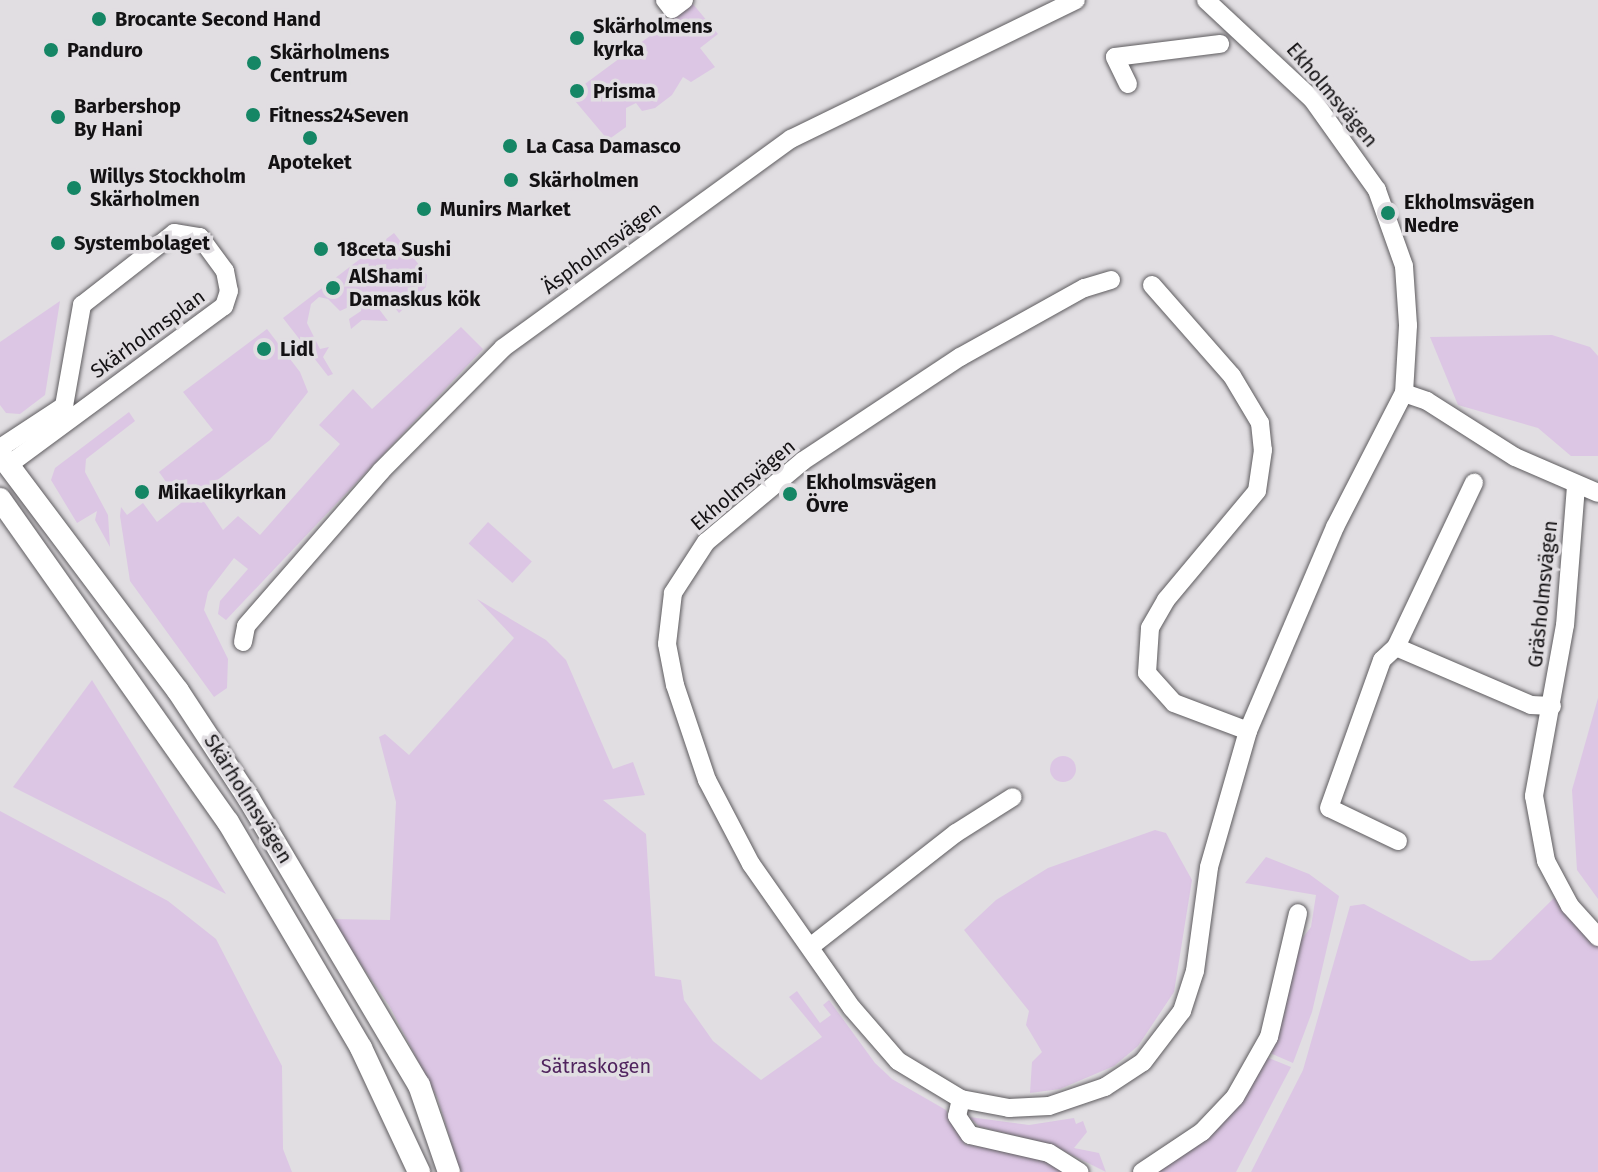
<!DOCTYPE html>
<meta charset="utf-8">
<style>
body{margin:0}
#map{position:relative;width:1598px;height:1172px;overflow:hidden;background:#e1dee2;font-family:"Fira Sans",sans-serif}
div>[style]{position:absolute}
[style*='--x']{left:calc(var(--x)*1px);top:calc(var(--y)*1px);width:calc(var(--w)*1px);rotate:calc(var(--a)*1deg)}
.green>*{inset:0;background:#dcc6e4;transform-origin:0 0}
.round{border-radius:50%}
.roads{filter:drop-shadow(0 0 2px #5e5c5f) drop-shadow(0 0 2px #5e5c5f)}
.minor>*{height:18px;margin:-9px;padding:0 9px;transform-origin:9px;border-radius:9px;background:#fff}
.major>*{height:22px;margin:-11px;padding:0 11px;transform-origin:11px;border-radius:11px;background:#fff}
.dots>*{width:22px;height:22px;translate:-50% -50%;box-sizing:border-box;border:4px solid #e1dee2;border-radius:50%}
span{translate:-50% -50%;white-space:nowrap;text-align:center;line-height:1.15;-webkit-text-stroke:7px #e1dee2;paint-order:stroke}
.poi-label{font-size:20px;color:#131113;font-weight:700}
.left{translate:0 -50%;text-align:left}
.street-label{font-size:20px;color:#131113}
.park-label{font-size:20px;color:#50245e}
</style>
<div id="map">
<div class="green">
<div style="clip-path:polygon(693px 4px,718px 34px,700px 48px,715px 67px,691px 82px,683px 77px,672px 95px,655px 108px,642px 111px,636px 103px,626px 108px,626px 127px,608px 140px,570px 95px)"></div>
<div style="clip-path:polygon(394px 233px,427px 275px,426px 287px,399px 313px,390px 302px,379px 309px,388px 321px,362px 320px,351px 329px,349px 319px,361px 311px,363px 296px,353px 296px,351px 306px,340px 311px,328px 299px,319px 297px,311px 304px,307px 323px,320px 349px,329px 347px,323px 357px,333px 374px,328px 376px,283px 318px)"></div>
<div style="clip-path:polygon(60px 301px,45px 395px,20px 414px,6px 413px,0 405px,0 342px)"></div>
<div style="clip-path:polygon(461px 327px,483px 349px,226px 620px,218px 614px,220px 601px,248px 569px,234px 558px,208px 592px,204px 610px,228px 659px,227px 688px,214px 697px,130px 581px,120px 516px,121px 507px,127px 515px,143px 503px,157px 522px,181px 503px,159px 472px,213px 430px,183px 392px,267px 329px,300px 372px,308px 392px,270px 440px,199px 494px,223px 530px,238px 516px,260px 535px,340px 444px,319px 425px,353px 389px,372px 409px)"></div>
<div style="clip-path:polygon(1552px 335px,1590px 347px,1598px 356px,1598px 456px,1571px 456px,1538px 428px,1458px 405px,1430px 337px)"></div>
<div style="clip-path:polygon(129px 412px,135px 421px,86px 459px,85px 472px,108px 515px,110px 547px,95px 520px,97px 511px,77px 523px,51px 480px,55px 468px)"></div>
<div style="left:488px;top:522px;width:59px;height:29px;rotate:42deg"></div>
<div style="clip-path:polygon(477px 599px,546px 640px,566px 660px,613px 769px,633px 762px,645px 795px,603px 800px,646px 834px,655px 976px,681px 980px,684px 1000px,713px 1041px,761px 1080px,822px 1037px,789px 997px,797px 991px,820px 1023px,831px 1015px,823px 1005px,829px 1000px,875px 1063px,892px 1079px,946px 1110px,965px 1144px,1047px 1159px,1068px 1172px,460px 1172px,438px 1099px,390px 1007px,330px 919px,390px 920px,396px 802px,379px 737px,385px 734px,409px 755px,514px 638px)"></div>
<div style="clip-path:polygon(92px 680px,226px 894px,13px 787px)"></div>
<div style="clip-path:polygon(1598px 698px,1598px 899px,1577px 870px,1572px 790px)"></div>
<div class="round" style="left:1050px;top:756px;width:26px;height:26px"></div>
<div style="clip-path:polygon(0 811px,168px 901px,216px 939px,282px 1066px,283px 1149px,292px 1172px,0 1172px)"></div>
<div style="clip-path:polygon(1155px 830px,1166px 833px,1192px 880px,1174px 992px,1138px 1046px,1114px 1066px,1060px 1089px,1030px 1093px,1032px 1062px,1042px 1052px,1026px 1025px,1029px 1011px,964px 930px,996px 900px,1048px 868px)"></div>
<div style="clip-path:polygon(1266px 857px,1309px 874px,1339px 896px,1312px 1012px,1293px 1063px,1268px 1052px,1284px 1015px,1298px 944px,1311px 927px,1316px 895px,1245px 883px)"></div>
<div style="clip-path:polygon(1554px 898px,1598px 946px,1598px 1172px,1251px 1172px,1303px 1070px,1350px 906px,1364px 904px,1471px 961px,1491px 960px)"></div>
<div style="clip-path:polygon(1266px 1057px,1291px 1067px,1236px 1172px,1156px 1172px)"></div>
<div style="clip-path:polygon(969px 1117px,1029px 1125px,1074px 1118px,1076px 1124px,1083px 1121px,1087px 1132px,1074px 1148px,1099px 1153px,1106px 1172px,1050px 1144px,980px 1127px)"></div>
</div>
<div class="roads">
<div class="minor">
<div style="--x:665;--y:0;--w:11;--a:52"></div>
<div style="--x:672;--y:9;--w:15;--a:-37"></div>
<div style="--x:1128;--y:84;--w:30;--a:-116"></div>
<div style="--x:1115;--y:57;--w:106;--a:-7.1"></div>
<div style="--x:1111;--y:280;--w:28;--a:163"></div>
<div style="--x:1084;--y:288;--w:142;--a:150.9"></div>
<div style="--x:960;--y:357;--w:188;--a:146.5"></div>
<div style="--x:803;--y:461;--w:126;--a:140.1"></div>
<div style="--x:706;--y:542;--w:61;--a:122.9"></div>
<div style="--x:673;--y:593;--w:51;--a:96.7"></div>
<div style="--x:667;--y:644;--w:42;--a:79"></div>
<div style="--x:675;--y:685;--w:100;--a:71.4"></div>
<div style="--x:707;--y:780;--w:95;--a:62.4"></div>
<div style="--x:751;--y:864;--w:176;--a:55"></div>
<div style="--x:852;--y:1008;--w:70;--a:49"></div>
<div style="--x:898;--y:1061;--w:74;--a:31.1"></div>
<div style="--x:961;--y:1099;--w:49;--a:10.6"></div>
<div style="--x:1009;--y:1108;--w:40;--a:-2.9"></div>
<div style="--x:1049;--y:1106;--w:59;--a:-18.7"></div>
<div style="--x:1105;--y:1087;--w:45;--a:-33.3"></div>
<div style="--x:1143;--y:1062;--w:64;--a:-52.6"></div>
<div style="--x:1182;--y:1011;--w:42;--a:-72"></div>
<div style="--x:1195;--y:971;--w:105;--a:-82.3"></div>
<div style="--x:1209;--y:867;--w:141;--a:-74"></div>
<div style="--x:1248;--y:731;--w:222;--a:-66.9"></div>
<div style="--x:1335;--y:527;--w:151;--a:-62.8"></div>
<div style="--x:1404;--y:393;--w:68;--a:-86.6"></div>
<div style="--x:1408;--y:325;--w:59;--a:-93.9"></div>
<div style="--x:1404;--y:266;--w:81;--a:-109.6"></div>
<div style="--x:1377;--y:190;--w:112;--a:-125.5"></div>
<div style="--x:1312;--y:99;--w:145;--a:-137"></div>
<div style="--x:1152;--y:285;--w:121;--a:48.7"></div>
<div style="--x:1232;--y:376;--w:55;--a:59.2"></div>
<div style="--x:1260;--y:423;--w:27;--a:84"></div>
<div style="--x:1263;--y:450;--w:41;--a:98.3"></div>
<div style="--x:1257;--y:491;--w:142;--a:129.9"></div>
<div style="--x:1166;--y:600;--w:32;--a:120"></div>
<div style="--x:1150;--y:628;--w:45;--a:93.8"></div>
<div style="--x:1147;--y:673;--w:40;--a:48"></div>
<div style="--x:1174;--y:703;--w:79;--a:20.7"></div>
<div style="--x:1404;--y:393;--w:24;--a:19"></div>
<div style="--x:1427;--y:401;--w:104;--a:32.5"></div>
<div style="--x:1515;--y:457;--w:90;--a:23.4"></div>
<div style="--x:0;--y:448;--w:77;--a:-33.3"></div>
<div style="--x:64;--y:406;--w:103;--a:-79.9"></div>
<div style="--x:82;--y:305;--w:117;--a:-38"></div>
<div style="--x:174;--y:233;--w:26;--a:9"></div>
<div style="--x:200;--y:237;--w:42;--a:53.7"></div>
<div style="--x:225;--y:271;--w:20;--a:79"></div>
<div style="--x:229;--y:291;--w:16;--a:108"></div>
<div style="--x:224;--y:306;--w:268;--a:143.6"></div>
<div style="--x:1576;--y:486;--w:139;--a:94.5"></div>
<div style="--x:1565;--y:625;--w:174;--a:100.3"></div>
<div style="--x:1534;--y:796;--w:66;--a:79.5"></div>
<div style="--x:1546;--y:861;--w:51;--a:61.9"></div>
<div style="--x:1570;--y:906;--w:42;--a:47.9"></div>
<div style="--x:243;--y:642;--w:16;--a:-79"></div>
<div style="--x:246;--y:626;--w:206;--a:-48.9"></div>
<div style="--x:381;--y:471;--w:173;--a:-45.2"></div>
<div style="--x:503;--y:348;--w:356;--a:-36"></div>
<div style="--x:791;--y:139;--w:317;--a:-26"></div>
<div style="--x:1396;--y:647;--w:147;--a:23.2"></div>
<div style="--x:1531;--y:705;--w:21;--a:3"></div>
<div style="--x:1398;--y:841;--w:76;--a:-154.4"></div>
<div style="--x:1329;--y:808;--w:157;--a:-70.3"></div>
<div style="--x:1382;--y:660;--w:19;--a:-43"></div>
<div style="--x:1396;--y:647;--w:182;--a:-64.6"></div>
<div style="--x:810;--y:947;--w:185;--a:-38"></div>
<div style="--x:956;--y:833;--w:67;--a:-32.3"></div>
<div style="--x:961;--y:1099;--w:17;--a:103"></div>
<div style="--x:957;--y:1116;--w:23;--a:56"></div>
<div style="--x:970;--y:1135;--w:81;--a:12.8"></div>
<div style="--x:1049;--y:1153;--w:36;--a:32"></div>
<div style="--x:1142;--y:1172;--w:72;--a:-33.7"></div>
<div style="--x:1202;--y:1132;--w:48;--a:-46.7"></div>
<div style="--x:1235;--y:1097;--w:69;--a:-60.5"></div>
<div style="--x:1269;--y:1037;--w:127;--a:-76.8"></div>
</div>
<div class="major">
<div style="--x:0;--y:454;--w:296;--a:53.1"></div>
<div style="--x:178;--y:691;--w:129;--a:56.7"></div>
<div style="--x:249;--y:799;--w:333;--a:59.3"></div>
<div style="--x:419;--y:1085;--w:92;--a:71"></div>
<div style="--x:0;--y:499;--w:395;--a:54.8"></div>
<div style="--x:228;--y:822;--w:262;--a:59.5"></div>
<div style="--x:361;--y:1048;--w:137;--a:64.9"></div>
</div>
</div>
<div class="dots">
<div style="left:99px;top:19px;background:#158665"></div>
<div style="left:577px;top:38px;background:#158665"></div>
<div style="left:51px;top:50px;background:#158665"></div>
<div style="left:254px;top:63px;background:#158665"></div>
<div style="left:577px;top:91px;background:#158665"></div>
<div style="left:253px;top:115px;background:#158665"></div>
<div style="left:58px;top:117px;background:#158665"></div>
<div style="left:310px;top:138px;background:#158665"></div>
<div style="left:510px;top:146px;background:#158665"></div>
<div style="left:511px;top:180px;background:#158665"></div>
<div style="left:74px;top:188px;background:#158665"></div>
<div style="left:424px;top:209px;background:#158665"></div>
<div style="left:1388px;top:213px;background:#158665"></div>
<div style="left:58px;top:243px;background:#158665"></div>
<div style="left:321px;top:249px;background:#158665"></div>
<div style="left:333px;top:288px;background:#158665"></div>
<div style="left:264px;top:349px;background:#158665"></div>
<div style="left:142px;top:492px;background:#158665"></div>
<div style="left:790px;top:494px;background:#158665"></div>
</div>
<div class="poi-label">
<span class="left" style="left:115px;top:19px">Brocante Second Hand</span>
<span class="left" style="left:593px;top:38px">Skärholmens<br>kyrka</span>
<span class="left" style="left:67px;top:50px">Panduro</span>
<span class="left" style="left:270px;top:64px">Skärholmens<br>Centrum</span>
<span class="left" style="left:593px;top:91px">Prisma</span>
<span class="left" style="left:74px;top:118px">Barbershop<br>By Hani</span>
<span class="left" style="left:269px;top:115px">Fitness24Seven</span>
<span class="left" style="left:526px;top:146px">La Casa Damasco</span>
<span style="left:310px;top:162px">Apoteket</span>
<span class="left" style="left:90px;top:188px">Willys Stockholm<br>Skärholmen</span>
<span class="left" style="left:529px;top:180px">Skärholmen</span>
<span class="left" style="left:1404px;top:214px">Ekholmsvägen<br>Nedre</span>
<span class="left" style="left:440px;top:209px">Munirs Market</span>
<span class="left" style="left:74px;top:243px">Systembolaget</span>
<span class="left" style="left:337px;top:249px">18ceta Sushi</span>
<span class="left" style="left:349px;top:288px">AlShami<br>Damaskus kök</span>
<span class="left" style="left:280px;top:349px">Lidl</span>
<span class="left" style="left:806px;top:494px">Ekholmsvägen<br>Övre</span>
<span class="left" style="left:158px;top:492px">Mikaelikyrkan</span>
</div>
<div class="street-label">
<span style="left:1332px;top:95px;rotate:50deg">Ekholmsvägen</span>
<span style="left:602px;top:248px;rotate:-36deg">Äspholmsvägen</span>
<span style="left:148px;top:334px;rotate:-36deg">Skärholmsplan</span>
<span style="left:743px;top:485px;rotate:-40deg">Ekholmsvägen</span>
<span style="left:1543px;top:594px;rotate:-84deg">Gräsholmsvägen</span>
<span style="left:248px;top:799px;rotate:58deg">Skärholmsvägen</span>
</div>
<div class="park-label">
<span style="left:596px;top:1066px">Sätraskogen</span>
</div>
</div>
